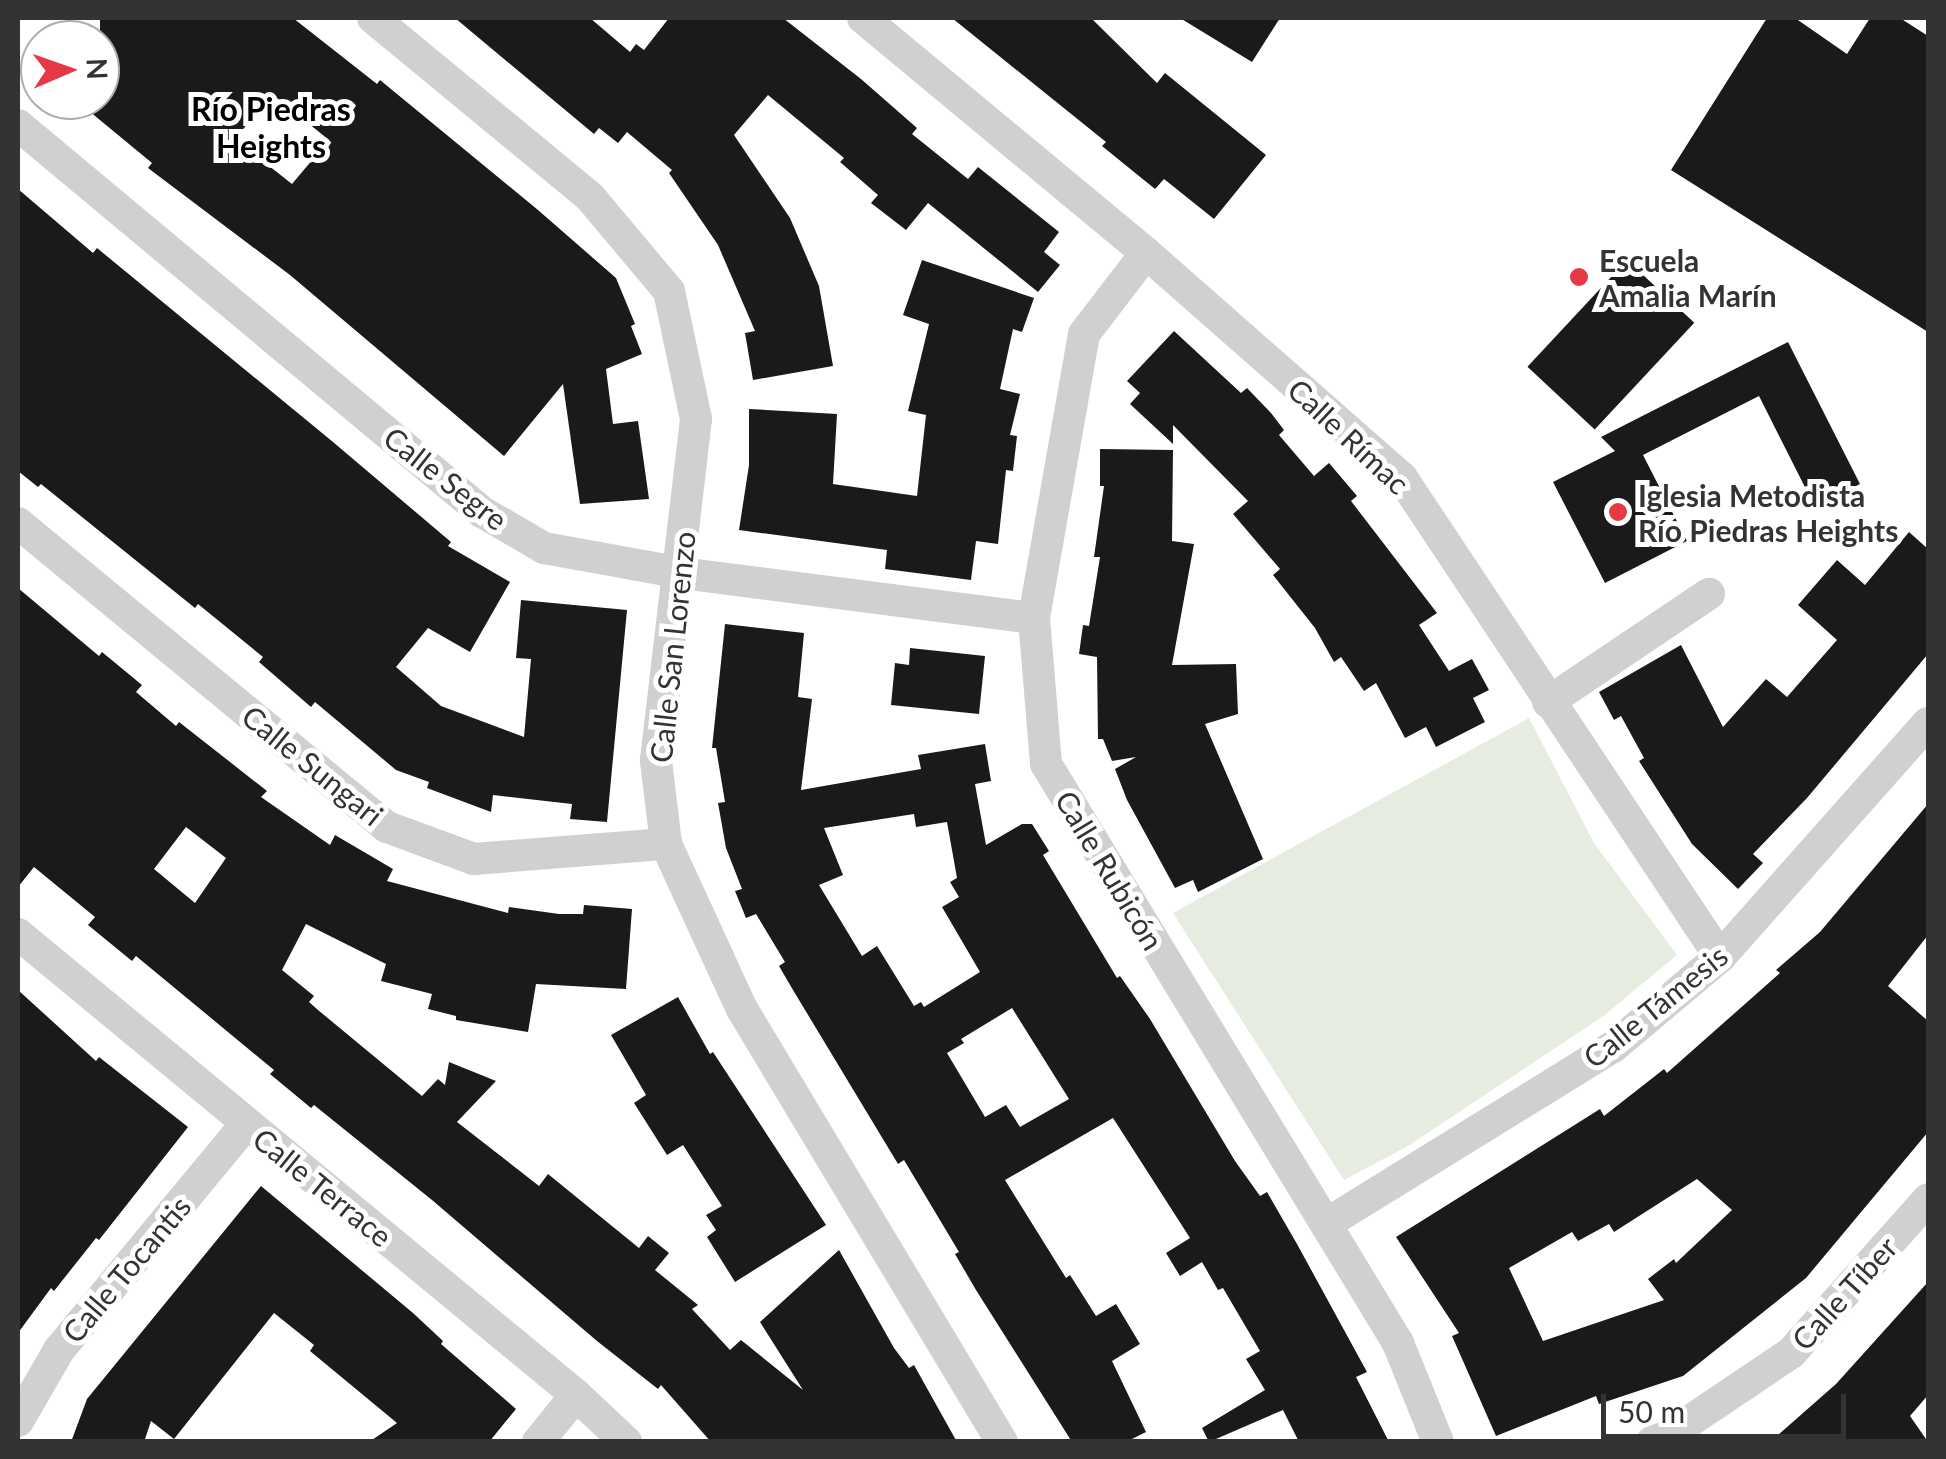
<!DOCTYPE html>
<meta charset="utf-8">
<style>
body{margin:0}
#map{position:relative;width:1946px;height:1459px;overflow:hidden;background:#fff;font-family:Lato,sans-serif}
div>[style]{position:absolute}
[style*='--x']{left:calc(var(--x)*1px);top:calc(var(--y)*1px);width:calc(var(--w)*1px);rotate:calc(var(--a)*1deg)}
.green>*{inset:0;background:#e6ecdf}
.building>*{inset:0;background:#1a1a1a;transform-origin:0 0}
.street>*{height:32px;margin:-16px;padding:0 16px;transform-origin:16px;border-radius:16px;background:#d0d0d0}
.dots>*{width:28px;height:28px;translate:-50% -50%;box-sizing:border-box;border:5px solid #fff;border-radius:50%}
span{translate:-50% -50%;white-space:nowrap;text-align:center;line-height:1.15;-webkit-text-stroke:10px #fff;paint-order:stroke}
.poi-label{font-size:30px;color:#333;font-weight:700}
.left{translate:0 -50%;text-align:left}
.street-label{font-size:30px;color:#333}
.neighbourhood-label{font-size:32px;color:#000;font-weight:700}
.frame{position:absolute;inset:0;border:20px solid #333;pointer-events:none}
.north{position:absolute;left:20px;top:20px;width:100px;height:100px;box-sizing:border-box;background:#fff;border:2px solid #adadad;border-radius:50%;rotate:88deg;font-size:28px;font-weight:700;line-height:40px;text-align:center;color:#333}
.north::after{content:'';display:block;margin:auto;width:35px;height:45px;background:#e63946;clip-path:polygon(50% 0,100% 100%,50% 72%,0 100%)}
.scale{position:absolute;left:1601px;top:1394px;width:245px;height:45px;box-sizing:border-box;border:5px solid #333;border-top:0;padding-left:12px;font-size:30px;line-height:35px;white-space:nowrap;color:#333;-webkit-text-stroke:8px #fff;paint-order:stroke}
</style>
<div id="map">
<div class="green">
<div style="clip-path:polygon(1529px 718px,1594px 843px,1677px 955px,1602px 1017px,1408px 1146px,1344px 1180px,1173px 913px)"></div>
</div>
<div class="building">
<div style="clip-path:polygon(evenodd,100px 18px,293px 18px,377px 84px,380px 80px,538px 210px,616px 278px,635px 324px,631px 326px,642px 354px,606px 369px,613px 424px,638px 421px,649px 499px,580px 504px,563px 384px,504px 456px,290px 275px,148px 168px,152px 163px,89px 111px,117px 75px,100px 61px,100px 18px,272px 94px,329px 140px,292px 184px,235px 139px,272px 94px)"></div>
<div style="clip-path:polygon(455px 18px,590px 18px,630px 52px,636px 44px,644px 50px,669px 18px,783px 18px,861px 79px,917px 128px,912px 134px,968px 179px,978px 167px,1059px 232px,1044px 252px,1060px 265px,1038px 292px,928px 203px,906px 230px,871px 203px,878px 195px,840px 162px,844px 158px,768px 95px,734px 135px,790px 218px,819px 286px,833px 366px,753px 380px,745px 333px,755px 331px,718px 245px,669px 173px,672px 170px,627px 132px,618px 143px,599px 128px,594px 134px)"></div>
<div style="clip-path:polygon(952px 18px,1091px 18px,1157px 83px,1165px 73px,1266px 155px,1214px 219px,1164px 179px,1155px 189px,1102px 146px,1106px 142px)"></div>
<div style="clip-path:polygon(1180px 18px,1280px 18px,1252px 62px)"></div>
<div style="clip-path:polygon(1767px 18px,1795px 18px,1847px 54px,1870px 18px,1900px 18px,1928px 36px,1928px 332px,1671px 170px)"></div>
<div style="clip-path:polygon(18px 189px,93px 253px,97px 248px,333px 442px,451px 542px,448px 546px,510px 582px,470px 652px,428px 628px,396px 667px,441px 706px,524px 737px,531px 659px,516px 658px,521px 600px,627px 610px,607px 822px,570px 819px,572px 804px,493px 795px,491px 812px,427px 788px,429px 782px,396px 770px,315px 702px,311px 707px,259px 662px,263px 657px,198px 604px,195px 608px,41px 484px,38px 487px,18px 471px)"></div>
<div style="clip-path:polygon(922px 260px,1034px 298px,1022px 332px,1013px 329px,1000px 389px,1020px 394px,1010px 435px,1017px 436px,1013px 471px,1006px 470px,998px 544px,976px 541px,971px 580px,885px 569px,887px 550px,739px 530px,749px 465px,749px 409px,837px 414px,833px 484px,917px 496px,926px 415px,908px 411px,929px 324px,903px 315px)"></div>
<div style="left:1627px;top:260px;width:92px;height:146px;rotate:43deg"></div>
<div style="clip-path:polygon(1174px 331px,1241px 393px,1247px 388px,1271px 413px,1284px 430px,1279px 435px,1314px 476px,1329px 463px,1357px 496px,1351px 501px,1437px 613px,1419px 625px,1449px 671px,1472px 659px,1489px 690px,1473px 698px,1485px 722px,1436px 747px,1426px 727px,1405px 738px,1376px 683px,1364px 691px,1341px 657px,1334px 662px,1315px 628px,1273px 575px,1280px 569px,1233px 514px,1248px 501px,1173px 425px,1173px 444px,1130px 404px,1140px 393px,1127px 381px)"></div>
<div style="clip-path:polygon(1788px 342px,1860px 484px,1815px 507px,1759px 396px,1643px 455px,1687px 541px,1605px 583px,1553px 482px,1615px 451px,1601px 437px)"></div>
<div style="clip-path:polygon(1100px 449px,1173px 450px,1172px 541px,1194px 544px,1172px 665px,1236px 664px,1238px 714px,1205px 724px,1263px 859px,1198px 892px,1193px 880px,1175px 888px,1127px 800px,1115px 769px,1136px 757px,1112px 761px,1103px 739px,1098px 739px,1097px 657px,1079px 654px,1083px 625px,1089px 626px,1100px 557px,1094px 557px,1104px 486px,1100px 486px)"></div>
<div style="clip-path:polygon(1909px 532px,1928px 549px,1928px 654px,1807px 798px,1753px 854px,1763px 863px,1738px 889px,1692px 844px,1639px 761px,1644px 758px,1621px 716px,1614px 720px,1599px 692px,1681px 645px,1723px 727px,1766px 679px,1787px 697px,1837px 640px,1798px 605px,1837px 560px,1865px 585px)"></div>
<div style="clip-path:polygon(evenodd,18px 588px,99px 656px,102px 652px,142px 685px,136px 692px,176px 726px,179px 722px,267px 791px,261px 797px,330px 845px,335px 835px,393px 869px,387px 881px,508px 913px,509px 907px,559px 914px,583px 914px,584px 905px,632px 909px,626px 989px,536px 984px,528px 1032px,456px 1020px,456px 1016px,428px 1009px,432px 994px,381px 981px,386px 964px,306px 924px,282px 970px,314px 996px,309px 1002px,318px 1010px,422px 1096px,438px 1079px,445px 1085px,449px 1062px,496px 1081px,457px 1122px,539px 1186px,548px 1174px,639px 1248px,648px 1236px,669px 1253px,655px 1270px,698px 1305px,692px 1309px,730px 1350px,741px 1340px,803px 1390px,760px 1322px,839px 1250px,894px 1348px,909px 1368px,914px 1365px,957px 1442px,711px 1442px,661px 1385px,658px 1389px,597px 1341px,432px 1200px,314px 1105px,311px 1108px,270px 1074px,274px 1070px,136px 956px,132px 961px,88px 925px,95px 917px,34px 867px,18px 887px,18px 588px,186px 827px,226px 858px,195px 903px,154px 869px,186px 827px)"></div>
<div style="clip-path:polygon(evenodd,725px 624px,804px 633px,798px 697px,812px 699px,801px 790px,921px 769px,918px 755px,985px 744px,991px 781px,975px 784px,986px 845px,1022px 824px,1032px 824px,1049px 851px,1043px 855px,1117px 978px,1120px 976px,1150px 1019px,1235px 1161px,1260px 1196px,1267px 1192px,1297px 1244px,1367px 1372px,1356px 1377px,1389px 1442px,1299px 1442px,1283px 1410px,1209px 1442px,1202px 1428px,1265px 1390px,1246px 1359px,1260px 1351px,1223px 1288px,1218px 1290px,1202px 1262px,1180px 1276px,1166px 1253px,1190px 1238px,1113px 1118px,1005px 1180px,1066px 1278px,1070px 1275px,1096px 1316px,1116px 1304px,1140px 1344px,1112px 1361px,1146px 1432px,1126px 1442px,1072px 1442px,976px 1290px,955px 1254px,959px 1252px,904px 1160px,898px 1164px,793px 990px,779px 966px,785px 962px,756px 914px,746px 918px,735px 891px,742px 889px,726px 848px,718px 803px,725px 802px,716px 748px,712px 748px,725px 624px,914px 814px,916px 827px,947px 822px,957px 878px,950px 882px,959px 897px,942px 907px,980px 972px,924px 1007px,921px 1002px,914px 1006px,877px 946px,862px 956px,819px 885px,843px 875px,824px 828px,914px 814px,725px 624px,1012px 1008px,1069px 1099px,1020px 1127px,1006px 1105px,985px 1117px,947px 1053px,964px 1043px,961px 1039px,1012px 1008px)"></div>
<div style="clip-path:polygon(910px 648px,985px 656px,979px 714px,891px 705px,895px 663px,909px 665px)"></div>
<div style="clip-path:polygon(evenodd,1928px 804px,1928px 935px,1888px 986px,1928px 1021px,1928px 1132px,1806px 1278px,1683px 1376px,1599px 1404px,1596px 1396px,1496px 1436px,1452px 1336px,1459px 1333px,1396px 1237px,1600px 1109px,1604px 1116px,1664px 1069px,1667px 1073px,1780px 973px,1776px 970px,1820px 932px,1928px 804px,1697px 1179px,1732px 1210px,1676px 1263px,1674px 1259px,1648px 1279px,1664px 1300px,1543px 1341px,1509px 1268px,1572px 1232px,1578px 1241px,1609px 1224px,1614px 1232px,1697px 1179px)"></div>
<div style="clip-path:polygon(18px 990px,96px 1061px,99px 1057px,188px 1127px,99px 1240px,96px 1238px,54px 1291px,51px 1288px,18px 1333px)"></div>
<div style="clip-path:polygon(678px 997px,710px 1054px,713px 1052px,826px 1225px,735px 1282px,707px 1237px,716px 1230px,706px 1215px,722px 1206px,683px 1145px,667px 1155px,634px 1103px,646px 1095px,611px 1035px)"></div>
<div style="clip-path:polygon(261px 1186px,413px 1313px,443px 1341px,441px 1344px,516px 1409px,489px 1442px,369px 1442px,397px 1423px,310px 1351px,314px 1345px,274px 1313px,174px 1439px,151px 1421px,144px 1442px,71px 1442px,87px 1399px)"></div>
<div style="clip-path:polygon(1928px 1282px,1928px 1395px,1910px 1416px,1928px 1442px,1770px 1442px,1836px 1384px)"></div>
</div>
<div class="street">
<div style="--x:373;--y:18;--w:281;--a:39.5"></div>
<div style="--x:590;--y:197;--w:123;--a:50"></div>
<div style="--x:669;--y:291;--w:131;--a:78.1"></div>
<div style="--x:696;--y:419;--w:344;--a:96.7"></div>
<div style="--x:656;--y:761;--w:84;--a:83.1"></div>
<div style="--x:666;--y:844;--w:182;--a:65.3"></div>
<div style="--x:742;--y:1009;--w:505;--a:59.02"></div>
<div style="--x:863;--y:18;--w:368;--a:39.7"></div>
<div style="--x:1146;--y:253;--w:341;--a:41.3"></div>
<div style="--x:1402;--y:478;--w:575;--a:56.42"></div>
<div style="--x:18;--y:125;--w:604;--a:39.83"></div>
<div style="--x:482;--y:512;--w:72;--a:30.1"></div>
<div style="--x:544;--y:548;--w:139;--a:10.3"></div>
<div style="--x:681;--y:573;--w:356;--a:7.3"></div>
<div style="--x:1146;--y:253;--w:102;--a:127.4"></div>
<div style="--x:1084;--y:334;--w:288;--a:100"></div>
<div style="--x:1034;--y:618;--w:146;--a:85.3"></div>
<div style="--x:1046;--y:764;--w:678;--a:58.7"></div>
<div style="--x:1398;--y:1343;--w:107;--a:68"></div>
<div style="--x:18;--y:523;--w:478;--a:39.5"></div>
<div style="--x:387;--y:827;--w:93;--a:20.2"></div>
<div style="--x:474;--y:859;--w:193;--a:-4.5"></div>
<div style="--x:1548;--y:702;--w:194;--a:-33.9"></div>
<div style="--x:18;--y:934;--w:724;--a:39.56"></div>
<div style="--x:576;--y:1395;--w:69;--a:43.2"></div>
<div style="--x:1326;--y:1224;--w:337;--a:-31.7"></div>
<div style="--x:1613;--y:1047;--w:140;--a:-40.1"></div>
<div style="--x:1720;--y:957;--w:313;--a:-48.4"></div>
<div style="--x:18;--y:1421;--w:82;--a:-60"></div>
<div style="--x:59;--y:1350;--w:293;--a:-50.4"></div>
<div style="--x:538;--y:1442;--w:60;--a:-51"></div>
<div style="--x:1652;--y:1442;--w:15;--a:-20"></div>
<div style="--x:1666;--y:1437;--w:151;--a:-33.9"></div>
<div style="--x:1791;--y:1353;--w:206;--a:-48.3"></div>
</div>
<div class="dots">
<div style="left:1579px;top:277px;background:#e63946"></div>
<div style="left:1618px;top:512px;background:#e63946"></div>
</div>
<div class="poi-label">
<span class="left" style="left:1599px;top:277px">Escuela<br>Amalia Marín</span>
<span class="left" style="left:1638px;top:512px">Iglesia Metodista<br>Río Piedras Heights</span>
</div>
<div class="street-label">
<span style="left:1349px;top:436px;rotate:43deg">Calle Rímac</span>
<span style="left:446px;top:478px;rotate:38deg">Calle Segre</span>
<span style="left:672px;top:647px;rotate:-84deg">Calle San Lorenzo</span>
<span style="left:313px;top:765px;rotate:39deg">Calle Sungari</span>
<span style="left:1110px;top:870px;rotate:59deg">Calle Rubicón</span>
<span style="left:1655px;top:1006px;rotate:-39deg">Calle Támesis</span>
<span style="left:323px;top:1187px;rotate:39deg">Calle Terrace</span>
<span style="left:126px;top:1269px;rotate:-50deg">Calle Tocantis</span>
<span style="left:1844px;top:1293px;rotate:-48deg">Calle Tíber</span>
</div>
<div class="neighbourhood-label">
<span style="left:271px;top:128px">Río Piedras<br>Heights</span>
</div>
<div class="frame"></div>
<div class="north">N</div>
<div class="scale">50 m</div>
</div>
